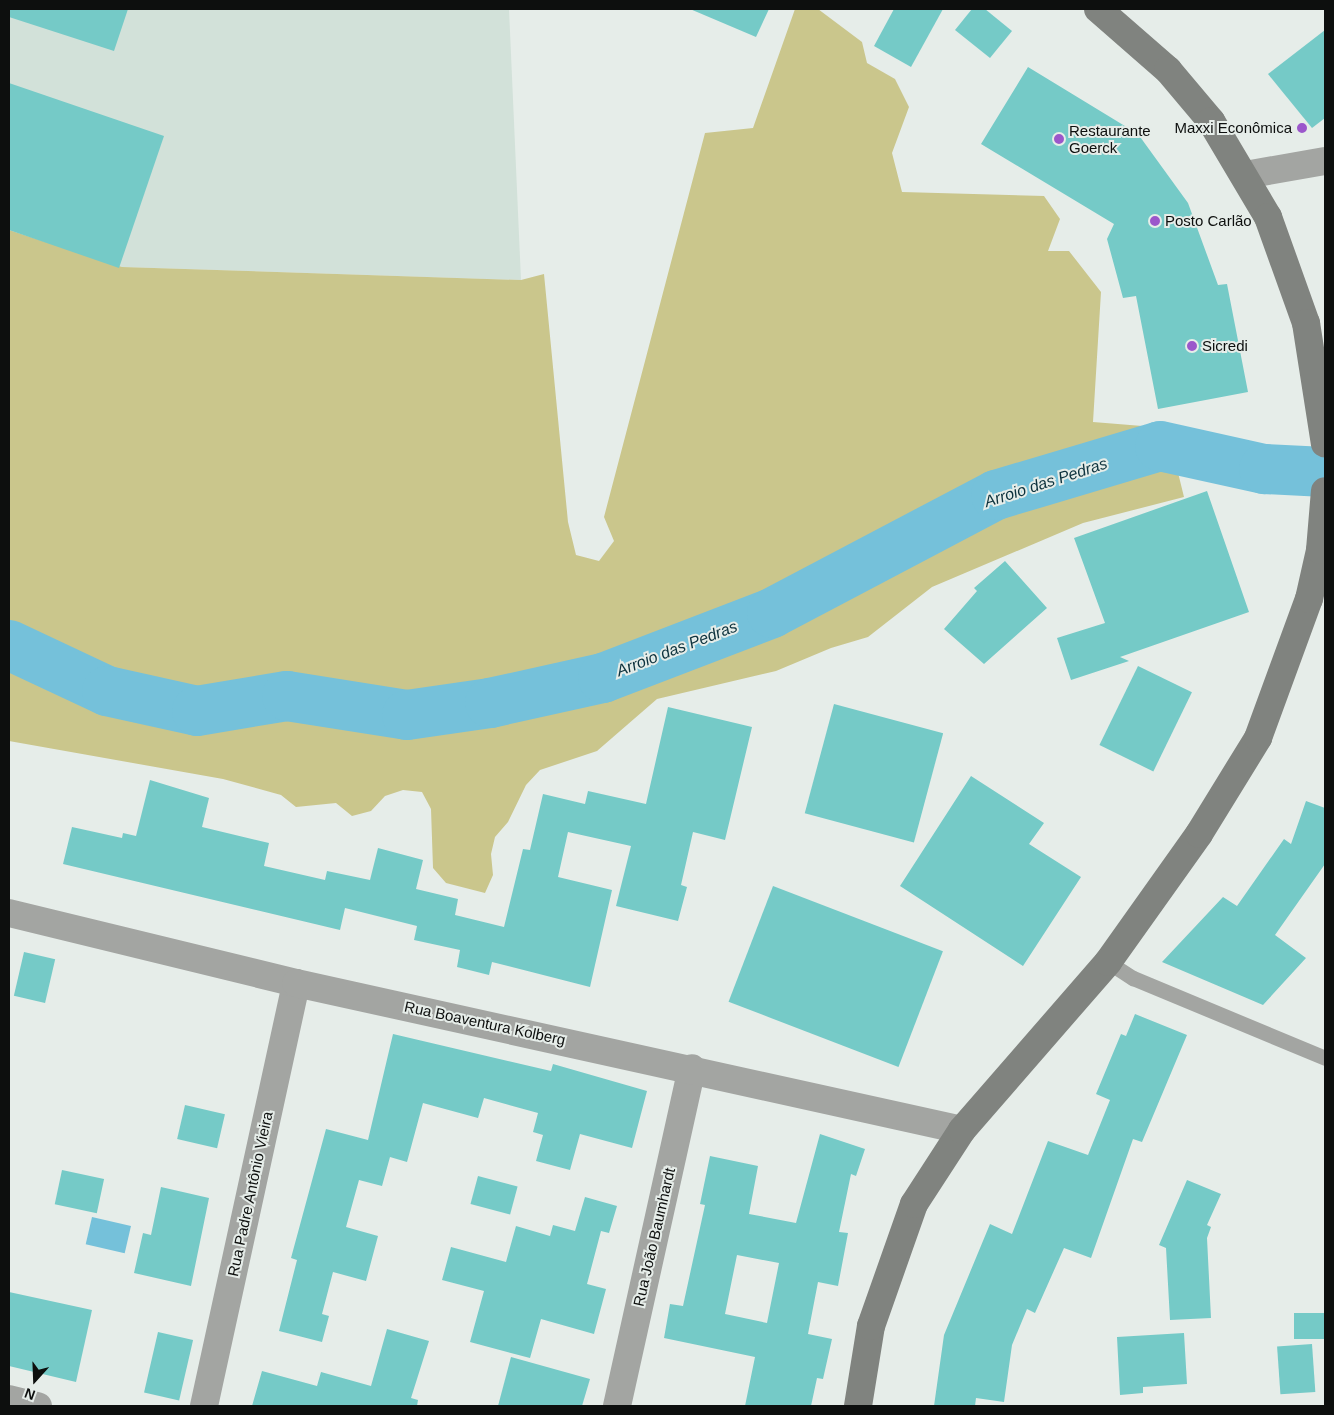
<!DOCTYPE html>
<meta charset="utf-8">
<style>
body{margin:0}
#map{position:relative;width:1334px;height:1415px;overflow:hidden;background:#e6ede9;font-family:Arial,sans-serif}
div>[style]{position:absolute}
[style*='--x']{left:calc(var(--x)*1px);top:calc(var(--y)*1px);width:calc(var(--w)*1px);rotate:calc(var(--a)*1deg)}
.built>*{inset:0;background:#d2e1d9}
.green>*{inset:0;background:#cac68c}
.water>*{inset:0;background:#75c1da;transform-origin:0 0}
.river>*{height:50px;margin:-25px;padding:0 25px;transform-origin:25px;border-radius:25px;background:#75c1da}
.building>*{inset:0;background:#75cac7;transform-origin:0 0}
.service>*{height:15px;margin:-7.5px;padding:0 7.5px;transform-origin:7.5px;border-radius:7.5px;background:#a3a5a2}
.minor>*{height:28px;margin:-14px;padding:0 14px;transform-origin:14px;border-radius:14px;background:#a3a5a2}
.tertiary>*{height:28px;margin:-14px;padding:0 14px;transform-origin:14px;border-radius:14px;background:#a3a5a2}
.secondary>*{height:28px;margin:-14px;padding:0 14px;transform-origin:14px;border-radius:14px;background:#80837f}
.dots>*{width:14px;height:14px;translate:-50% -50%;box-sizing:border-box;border:2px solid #e6ede9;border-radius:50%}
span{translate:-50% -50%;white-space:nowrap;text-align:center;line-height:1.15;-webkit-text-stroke:4px #e6ede9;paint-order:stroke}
.poi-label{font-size:15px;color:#0d0f0e}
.right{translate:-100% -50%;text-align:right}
.left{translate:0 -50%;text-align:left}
.street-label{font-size:15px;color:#0d0f0e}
.water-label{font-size:16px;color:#0d323d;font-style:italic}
.frame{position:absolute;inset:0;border:10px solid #0d0f0e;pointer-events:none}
.north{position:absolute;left:10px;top:1355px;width:50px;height:50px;-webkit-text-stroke:4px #e6ede9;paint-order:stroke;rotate:200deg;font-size:14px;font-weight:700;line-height:20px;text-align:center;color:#0d0f0e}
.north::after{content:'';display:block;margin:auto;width:18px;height:22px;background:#0d0f0e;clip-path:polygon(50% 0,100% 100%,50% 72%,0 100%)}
</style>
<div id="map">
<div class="built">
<div style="clip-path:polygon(9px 9px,509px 9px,521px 280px,122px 267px,9px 230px)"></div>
</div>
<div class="green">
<div style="clip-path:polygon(795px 9px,818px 9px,862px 42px,867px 63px,895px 79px,909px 107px,892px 153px,902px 192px,1044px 196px,1060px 219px,1048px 251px,1069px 251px,1101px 292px,1093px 422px,1167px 428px,1184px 497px,1083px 523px,932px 587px,868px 637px,831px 648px,776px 671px,657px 699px,597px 751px,540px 770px,526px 785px,508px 822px,495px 837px,491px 854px,493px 875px,485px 893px,446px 883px,433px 868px,431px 809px,422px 792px,403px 790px,385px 796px,371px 811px,352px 816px,336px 803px,296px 807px,281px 795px,223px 779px,9px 741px,9px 230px,122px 267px,521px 280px,544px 274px,568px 522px,576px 555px,599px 561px,614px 541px,604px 517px,705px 133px,753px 128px)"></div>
</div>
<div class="water">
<div style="left:92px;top:1217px;width:40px;height:28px;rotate:13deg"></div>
</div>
<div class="river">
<div style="--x:9;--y:645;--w:108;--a:25.1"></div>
<div style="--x:107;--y:691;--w:92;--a:12.5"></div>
<div style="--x:197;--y:711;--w:91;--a:-9.5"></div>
<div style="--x:287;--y:696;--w:121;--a:9"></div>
<div style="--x:407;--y:715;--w:84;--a:-8.2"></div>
<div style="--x:490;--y:703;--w:116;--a:-12.5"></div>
<div style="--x:603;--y:678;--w:181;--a:-21"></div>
<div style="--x:772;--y:613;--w:253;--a:-27.8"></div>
<div style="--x:996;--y:495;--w:171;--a:-16.6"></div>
<div style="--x:1160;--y:446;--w:107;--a:12.5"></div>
<div style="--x:1264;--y:469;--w:61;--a:2.8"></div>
</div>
<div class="building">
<div style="clip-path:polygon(9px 9px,128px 9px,114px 51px,9px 17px)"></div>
<div style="clip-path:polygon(690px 9px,769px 9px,756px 37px)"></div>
<div style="clip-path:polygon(894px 9px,943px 9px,911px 67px,874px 46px)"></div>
<div style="clip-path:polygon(972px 9px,985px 9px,1012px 31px,990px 58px,955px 30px)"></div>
<div style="clip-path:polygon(1325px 30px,1325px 118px,1312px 128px,1268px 74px)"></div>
<div style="clip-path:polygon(1028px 67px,1138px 134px,1188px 203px,1218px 285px,1227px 284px,1248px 392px,1158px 409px,1136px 296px,1123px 298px,1107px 239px,1114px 224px,981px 144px)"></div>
<div style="clip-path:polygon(9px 83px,164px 136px,119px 268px,9px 230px)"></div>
<div style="clip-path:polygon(1207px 491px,1249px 612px,1120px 657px,1129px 661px,1071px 680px,1057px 638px,1105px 623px,1074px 538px)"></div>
<div style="clip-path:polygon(1005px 561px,1047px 608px,984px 664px,944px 629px,977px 591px,974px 588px)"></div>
<div style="left:1138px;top:666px;width:60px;height:88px;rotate:26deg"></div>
<div style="left:834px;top:704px;width:113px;height:113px;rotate:15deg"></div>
<div style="clip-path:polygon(668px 707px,752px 727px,725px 840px,693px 832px,681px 885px,687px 887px,678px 921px,616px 906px,631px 846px,568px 832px,558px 877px,612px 890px,590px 987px,492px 962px,489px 975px,457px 967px,460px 950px,414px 940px,417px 926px,345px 908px,340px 930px,63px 864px,72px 827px,122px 838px,123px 833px,136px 836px,150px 780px,209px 798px,202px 827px,269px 843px,264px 866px,325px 880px,327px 871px,370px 880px,378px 848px,423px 860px,416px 889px,458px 899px,455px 915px,504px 927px,523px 849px,530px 850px,543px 794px,585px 804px,588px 791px,646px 804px)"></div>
<div style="clip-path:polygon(971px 776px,1044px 823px,1029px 844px,1081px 877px,1023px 966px,900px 886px)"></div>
<div style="clip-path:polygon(1306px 801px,1325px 808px,1325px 864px,1275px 935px,1306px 958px,1263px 1005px,1162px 962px,1223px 897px,1237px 906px,1284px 839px,1291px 844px)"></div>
<div style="left:773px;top:886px;width:182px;height:124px;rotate:21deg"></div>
<div style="left:24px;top:952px;width:32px;height:45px;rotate:13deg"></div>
<div style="clip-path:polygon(1135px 1014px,1187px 1035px,1142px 1142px,1133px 1139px,1091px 1258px,1064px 1248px,1035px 1313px,1027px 1309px,1012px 1345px,1004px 1402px,976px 1398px,975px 1406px,934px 1406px,944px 1335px,990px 1224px,1012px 1234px,1048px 1141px,1088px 1155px,1110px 1100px,1096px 1094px,1121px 1034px,1126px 1036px)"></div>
<div style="clip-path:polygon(393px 1034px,551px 1071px,553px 1064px,647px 1091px,632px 1148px,580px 1134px,570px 1170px,536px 1161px,543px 1135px,533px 1132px,538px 1113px,484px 1098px,478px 1118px,423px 1103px,407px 1162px,390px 1157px,382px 1186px,359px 1180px,346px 1227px,378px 1236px,366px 1281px,333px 1272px,322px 1314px,329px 1316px,322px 1342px,279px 1331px,297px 1260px,291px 1258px,326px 1129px,368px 1140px)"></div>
<div style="left:185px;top:1105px;width:41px;height:35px;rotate:13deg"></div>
<div style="clip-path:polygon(evenodd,820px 1134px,865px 1149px,856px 1176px,851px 1174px,839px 1232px,848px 1233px,838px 1286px,818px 1282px,808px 1334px,832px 1339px,823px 1379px,817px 1378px,811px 1406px,745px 1406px,755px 1357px,664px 1338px,670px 1304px,683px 1306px,705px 1205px,700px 1204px,710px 1156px,758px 1166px,749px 1214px,796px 1223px,820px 1134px,737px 1255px,779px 1263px,767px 1323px,725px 1314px,737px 1255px)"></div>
<div style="left:62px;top:1170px;width:43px;height:35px;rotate:12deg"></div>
<div style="left:478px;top:1176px;width:41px;height:29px;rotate:15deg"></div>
<div style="clip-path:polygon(1187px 1180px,1221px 1194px,1207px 1225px,1211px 1227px,1207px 1238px,1211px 1318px,1170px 1320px,1166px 1248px,1159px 1245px)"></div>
<div style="clip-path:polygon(161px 1187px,209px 1198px,191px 1286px,134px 1273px,143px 1233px,151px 1235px)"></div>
<div style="clip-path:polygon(585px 1197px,617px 1206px,609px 1233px,601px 1231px,587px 1284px,606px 1289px,594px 1334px,541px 1319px,530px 1358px,470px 1342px,484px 1291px,442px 1280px,451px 1247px,506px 1262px,516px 1226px,550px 1236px,553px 1225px,575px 1231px)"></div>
<div style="clip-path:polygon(9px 1292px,92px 1310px,76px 1382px,9px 1366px)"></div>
<div style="left:1325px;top:1313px;width:26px;height:31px;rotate:90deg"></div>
<div style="clip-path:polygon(387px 1329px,429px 1341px,411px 1398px,418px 1400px,417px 1406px,252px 1406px,262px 1371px,317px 1386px,321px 1372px,371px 1386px)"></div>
<div style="left:158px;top:1332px;width:36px;height:62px;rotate:13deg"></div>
<div style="clip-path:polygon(1184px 1333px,1187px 1384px,1143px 1387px,1143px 1393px,1120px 1395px,1117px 1337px)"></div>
<div style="left:1312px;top:1344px;width:48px;height:35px;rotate:86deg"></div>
<div style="clip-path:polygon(511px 1357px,590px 1379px,582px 1406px,498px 1406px)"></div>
</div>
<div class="service">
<div style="--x:1108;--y:962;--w:30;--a:33"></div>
<div style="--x:1133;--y:978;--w:208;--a:22.6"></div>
</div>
<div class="minor">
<div style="--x:1245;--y:175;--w:81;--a:-9.9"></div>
<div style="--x:9;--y:1399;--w:30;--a:14"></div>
<div style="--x:204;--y:1406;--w:433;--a:-77.7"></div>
<div style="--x:617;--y:1406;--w:346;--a:-77.5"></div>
</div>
<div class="tertiary">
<div style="--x:9;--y:913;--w:295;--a:13.7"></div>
<div style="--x:296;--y:983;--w:682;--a:12.45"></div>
</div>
<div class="secondary">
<div style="--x:1098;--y:9;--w:93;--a:41.1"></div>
<div style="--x:1168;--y:70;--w:67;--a:49.9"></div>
<div style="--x:1211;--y:121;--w:112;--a:59.3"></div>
<div style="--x:1268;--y:217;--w:113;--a:70.3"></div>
<div style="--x:1306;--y:323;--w:122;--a:81.1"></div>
<div style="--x:858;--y:1406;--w:81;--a:-80.8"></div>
<div style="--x:871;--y:1326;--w:129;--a:-70.6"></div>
<div style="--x:914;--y:1204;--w:88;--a:-57"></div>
<div style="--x:962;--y:1130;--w:223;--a:-49"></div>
<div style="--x:1108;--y:962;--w:157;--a:-54.6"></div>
<div style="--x:1199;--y:834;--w:113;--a:-58.4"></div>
<div style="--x:1258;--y:738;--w:148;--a:-69.9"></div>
<div style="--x:1309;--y:599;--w:50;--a:-77.3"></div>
<div style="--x:1320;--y:550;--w:59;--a:-85.2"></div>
</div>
<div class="dots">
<div style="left:1302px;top:128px;background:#9b57cb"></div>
<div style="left:1059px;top:139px;background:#9b57cb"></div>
<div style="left:1155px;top:221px;background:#9b57cb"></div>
<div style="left:1192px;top:346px;background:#9b57cb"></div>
</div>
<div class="poi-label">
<span class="right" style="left:1292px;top:128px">Maxxi Econômica</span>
<span class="left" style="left:1069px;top:139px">Restaurante<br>Goerck</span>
<span class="left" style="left:1165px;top:221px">Posto Carlão</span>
<span class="left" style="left:1202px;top:346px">Sicredi</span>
</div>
<div class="street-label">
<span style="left:485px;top:1023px;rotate:12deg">Rua Boaventura Kolberg</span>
<span style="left:250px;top:1194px;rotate:-78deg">Rua Padre Antônio Vieira</span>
<span style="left:654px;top:1237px;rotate:-77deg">Rua João Baumhardt</span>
</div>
<div class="water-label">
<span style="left:1046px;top:483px;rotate:-18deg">Arroio das Pedras</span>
<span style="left:677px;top:649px;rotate:-21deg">Arroio das Pedras</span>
</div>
<div class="frame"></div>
<div class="north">N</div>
</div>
